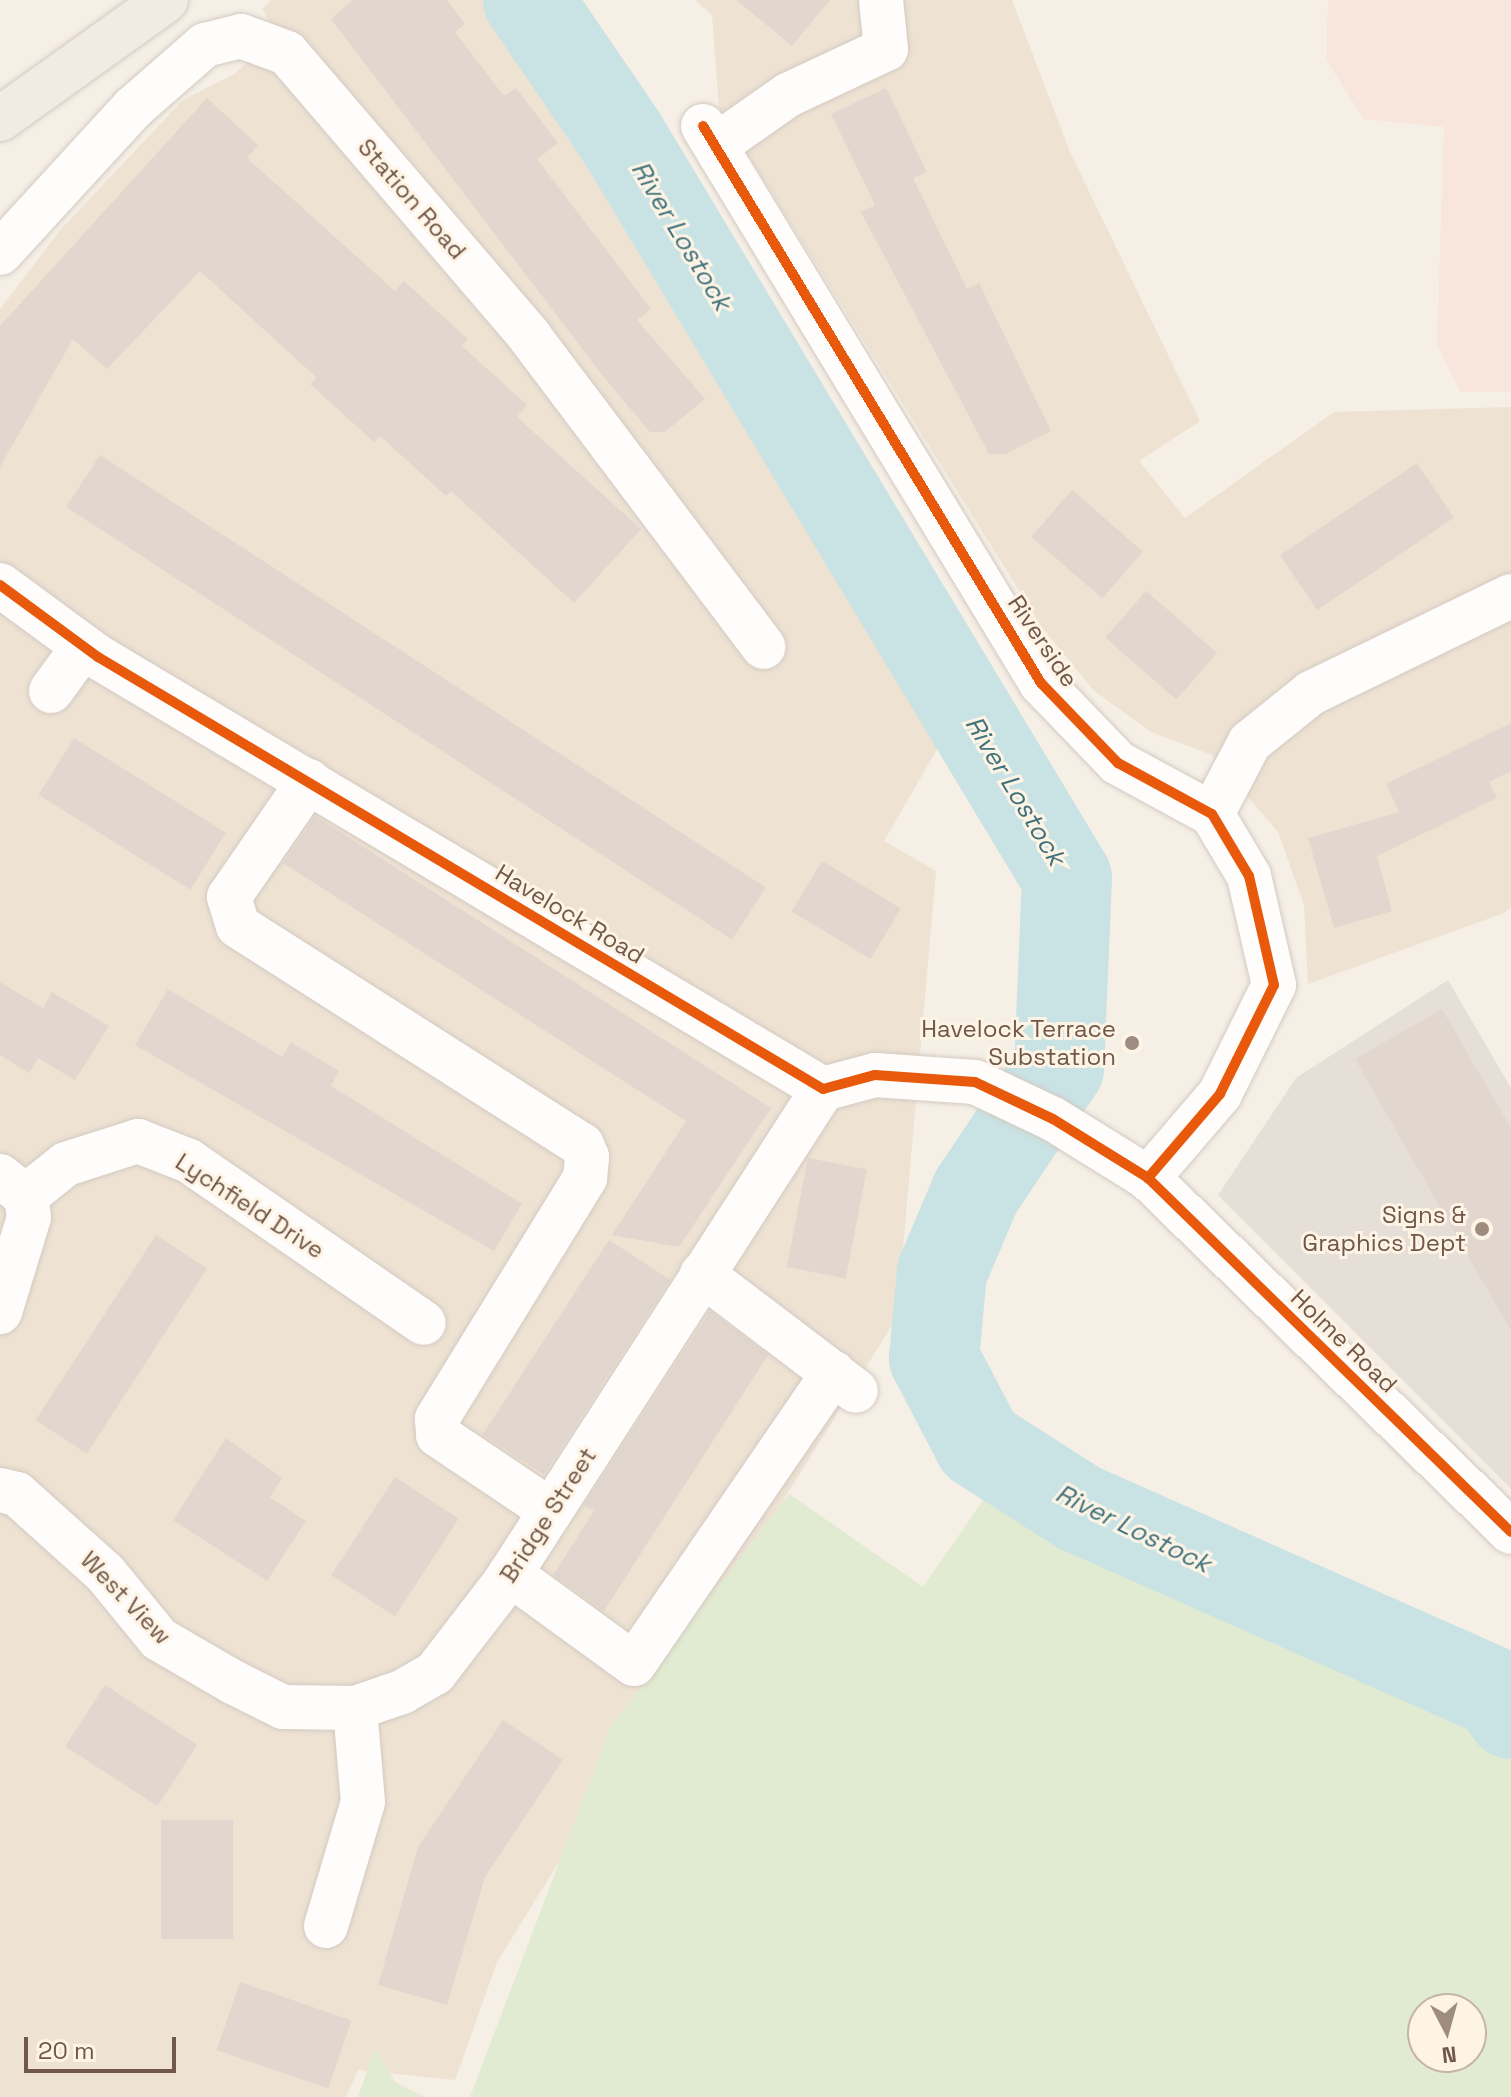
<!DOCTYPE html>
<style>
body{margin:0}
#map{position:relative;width:1511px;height:2097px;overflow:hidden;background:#f5efe6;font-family:"Space Grotesk",sans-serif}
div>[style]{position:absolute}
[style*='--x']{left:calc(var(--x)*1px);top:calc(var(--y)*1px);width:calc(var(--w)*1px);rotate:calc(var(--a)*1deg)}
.residential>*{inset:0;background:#eee2d3}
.commercial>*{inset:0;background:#f8e6dc}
.industrial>*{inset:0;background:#e6dfd7}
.green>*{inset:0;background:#e1ebd1}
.river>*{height:90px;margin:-45px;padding:0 45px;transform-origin:45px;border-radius:45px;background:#c9e2e4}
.building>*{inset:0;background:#e1d7ce;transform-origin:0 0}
.roads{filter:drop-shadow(0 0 2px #d3cac2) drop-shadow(0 0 2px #d3cac2)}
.minor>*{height:44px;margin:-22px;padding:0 22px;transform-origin:22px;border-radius:22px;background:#fefdfb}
.major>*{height:44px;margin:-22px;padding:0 22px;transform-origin:22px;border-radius:22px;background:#f1ece3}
.cycleway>*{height:10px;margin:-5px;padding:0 5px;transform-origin:5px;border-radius:5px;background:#e8590c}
.dots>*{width:22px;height:22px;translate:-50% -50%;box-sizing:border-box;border:4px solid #fef4e6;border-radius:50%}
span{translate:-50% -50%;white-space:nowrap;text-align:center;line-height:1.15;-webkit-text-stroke:6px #fef4e6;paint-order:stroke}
.street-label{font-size:24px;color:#705749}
.poi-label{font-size:24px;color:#705749}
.right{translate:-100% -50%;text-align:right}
.water-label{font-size:26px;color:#41737c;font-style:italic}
.north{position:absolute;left:1407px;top:1993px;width:80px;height:80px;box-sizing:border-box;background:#fef4e6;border:2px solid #c5b5a7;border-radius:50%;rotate:174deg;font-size:22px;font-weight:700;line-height:32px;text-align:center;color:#705749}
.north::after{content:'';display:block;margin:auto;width:28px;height:36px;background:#9f8c80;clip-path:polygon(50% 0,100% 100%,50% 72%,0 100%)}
.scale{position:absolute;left:24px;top:2037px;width:152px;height:36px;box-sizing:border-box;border:4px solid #705749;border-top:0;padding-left:10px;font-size:24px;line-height:28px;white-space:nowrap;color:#705749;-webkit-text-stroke:6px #fef4e6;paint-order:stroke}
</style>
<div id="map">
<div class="residential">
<div style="clip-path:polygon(272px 0,517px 0,950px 727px,884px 841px,936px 871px,897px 1317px,497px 1962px,455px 2080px,358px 2070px,346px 2097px,0 2097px,0 309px,61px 229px,183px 100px,233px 75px,278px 35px,262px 9px)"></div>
<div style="clip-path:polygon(695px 0,1012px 0,1070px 152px,1200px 421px,1139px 461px,1185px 518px,1334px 412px,1511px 407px,1511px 907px,1504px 913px,1308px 984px,1304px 905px,1278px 832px,1212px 755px,1151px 732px,1094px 691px,1041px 626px,719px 108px,712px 15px)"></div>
</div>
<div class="commercial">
<div style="clip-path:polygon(1328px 0,1511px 0,1511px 392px,1460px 392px,1437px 344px,1444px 127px,1364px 119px,1326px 60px)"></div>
</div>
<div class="industrial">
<div style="clip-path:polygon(1448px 980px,1511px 1088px,1511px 1489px,1218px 1195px,1296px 1078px)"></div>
</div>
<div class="green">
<div style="clip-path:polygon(evenodd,1009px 1463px,1079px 1508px,1497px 1693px,1511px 1714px,1511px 2097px,470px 2097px,611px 1726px,789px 1494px,923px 1587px,1009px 1463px,1423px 2009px,1471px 2009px,1471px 2057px,1423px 2057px,1423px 2009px)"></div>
<div style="clip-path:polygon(375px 2049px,395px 2082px,425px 2097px,358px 2097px)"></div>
</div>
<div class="river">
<div style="--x:528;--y:0;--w:167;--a:55.7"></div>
<div style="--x:622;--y:138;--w:863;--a:58.98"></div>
<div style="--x:1067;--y:878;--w:190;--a:92.4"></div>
<div style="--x:1059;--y:1068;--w:149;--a:123.8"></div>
<div style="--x:976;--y:1192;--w:87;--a:113"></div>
<div style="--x:942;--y:1272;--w:86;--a:95.3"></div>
<div style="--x:934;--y:1358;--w:97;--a:62.4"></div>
<div style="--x:979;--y:1444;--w:119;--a:32.6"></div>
<div style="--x:1079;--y:1508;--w:457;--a:23.9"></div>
<div style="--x:1497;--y:1693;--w:25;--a:56"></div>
</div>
<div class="building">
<div style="clip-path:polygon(353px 0,447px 0,465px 24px,455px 32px,504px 96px,516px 88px,558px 143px,537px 159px,651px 309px,637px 320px,705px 399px,665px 432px,650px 432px,606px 380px,331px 19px)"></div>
<div style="clip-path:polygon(736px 0,830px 0,792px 46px)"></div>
<div style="clip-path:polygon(886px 88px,927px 172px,913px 178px,967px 289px,979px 283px,1051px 431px,1005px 454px,989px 454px,861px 212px,875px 205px,831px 114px)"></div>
<div style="clip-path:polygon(207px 98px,258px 145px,247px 158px,395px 291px,404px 281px,468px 339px,462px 346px,527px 405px,517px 417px,641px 529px,574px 603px,451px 491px,446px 496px,380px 436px,374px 442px,310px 384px,317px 378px,200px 271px,107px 369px,73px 339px,0 467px,0 326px)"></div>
<div style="left:100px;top:455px;width:794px;height:62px;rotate:33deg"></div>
<div style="left:1417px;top:463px;width:66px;height:165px;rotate:56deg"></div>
<div style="left:1072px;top:490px;width:94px;height:62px;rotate:41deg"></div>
<div style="left:1146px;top:591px;width:94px;height:62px;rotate:41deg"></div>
<div style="clip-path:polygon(1511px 723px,1511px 771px,1489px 782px,1497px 798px,1377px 856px,1392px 911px,1334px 928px,1308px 838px,1399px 812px,1386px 784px)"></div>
<div style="left:74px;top:738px;width:179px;height:67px;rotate:32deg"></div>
<div style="clip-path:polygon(315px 816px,771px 1108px,679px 1247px,612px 1235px,686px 1121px,283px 863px)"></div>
<div style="left:822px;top:861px;width:92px;height:59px;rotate:31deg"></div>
<div style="clip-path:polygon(0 982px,43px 1008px,52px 992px,109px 1026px,75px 1080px,38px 1058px,29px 1073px,0 1055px)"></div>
<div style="clip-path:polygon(168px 989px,282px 1057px,291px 1042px,319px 1059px,339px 1071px,331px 1086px,522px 1204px,494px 1251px,135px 1045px)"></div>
<div style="clip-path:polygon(1442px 1009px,1511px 1128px,1511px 1331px,1355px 1059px)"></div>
<div style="left:808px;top:1158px;width:60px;height:111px;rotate:11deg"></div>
<div style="left:156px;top:1235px;width:61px;height:221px;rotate:33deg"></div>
<div style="left:609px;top:1240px;width:73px;height:232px;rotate:33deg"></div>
<div style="clip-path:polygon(710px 1311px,768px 1355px,604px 1611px,553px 1575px,594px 1511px,584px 1505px)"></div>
<div style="clip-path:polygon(226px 1438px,282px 1478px,270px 1497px,306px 1521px,267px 1581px,173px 1520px)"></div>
<div style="left:395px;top:1477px;width:76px;height:117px;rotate:33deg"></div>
<div style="left:105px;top:1685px;width:110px;height:73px;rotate:33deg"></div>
<div style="clip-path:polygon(503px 1720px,563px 1760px,485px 1877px,447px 2005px,378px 1985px,418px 1847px)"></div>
<div style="left:161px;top:1820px;width:72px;height:119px"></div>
<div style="left:240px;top:1982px;width:118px;height:72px;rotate:19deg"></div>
</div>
<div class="roads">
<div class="minor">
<div style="--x:703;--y:126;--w:652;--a:58.75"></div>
<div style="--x:1041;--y:683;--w:111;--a:46.1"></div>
<div style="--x:1118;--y:763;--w:107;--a:28.5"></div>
<div style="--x:1212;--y:814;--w:72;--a:59.2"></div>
<div style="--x:1249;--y:876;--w:112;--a:77.1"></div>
<div style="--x:1274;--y:985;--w:122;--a:116.4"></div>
<div style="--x:1220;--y:1094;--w:111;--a:130.6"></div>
<div style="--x:718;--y:144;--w:85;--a:-35"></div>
<div style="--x:788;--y:95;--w:108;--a:-25.1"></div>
<div style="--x:886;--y:49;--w:49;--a:-95.8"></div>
<div style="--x:0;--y:253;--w:197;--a:-47.5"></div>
<div style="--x:133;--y:108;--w:96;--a:-41.2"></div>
<div style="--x:205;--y:45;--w:37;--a:-14"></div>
<div style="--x:241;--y:36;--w:49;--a:20.3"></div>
<div style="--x:287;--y:53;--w:374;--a:49.4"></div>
<div style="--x:530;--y:337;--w:388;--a:53"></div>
<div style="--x:0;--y:585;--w:122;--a:36.3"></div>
<div style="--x:98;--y:657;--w:844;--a:30.79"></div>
<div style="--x:823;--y:1089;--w:54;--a:-15.1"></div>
<div style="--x:875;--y:1075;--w:100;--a:4"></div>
<div style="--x:975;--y:1082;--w:86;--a:25.4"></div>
<div style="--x:1053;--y:1119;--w:112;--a:31.8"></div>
<div style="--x:1148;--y:1178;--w:507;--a:44.28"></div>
<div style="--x:51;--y:691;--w:54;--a:-54"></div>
<div style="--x:309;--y:781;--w:141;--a:124.6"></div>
<div style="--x:229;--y:897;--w:30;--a:73"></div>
<div style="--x:238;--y:926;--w:408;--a:32.5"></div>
<div style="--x:582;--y:1145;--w:13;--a:67"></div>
<div style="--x:587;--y:1157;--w:21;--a:95"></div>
<div style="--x:585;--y:1178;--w:283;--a:121.6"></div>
<div style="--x:437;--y:1419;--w:16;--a:86"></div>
<div style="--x:438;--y:1435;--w:136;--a:33.9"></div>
<div style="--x:1212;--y:814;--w:81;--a:-62.2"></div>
<div style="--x:1250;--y:742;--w:78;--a:-38.8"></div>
<div style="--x:1311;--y:693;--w:222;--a:-25.9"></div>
<div style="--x:0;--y:1176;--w:33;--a:38"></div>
<div style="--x:26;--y:1196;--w:51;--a:-38.7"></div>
<div style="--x:66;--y:1164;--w:76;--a:-17.7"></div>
<div style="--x:138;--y:1141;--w:55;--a:21.4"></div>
<div style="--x:189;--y:1161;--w:285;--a:34.6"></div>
<div style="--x:702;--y:1274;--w:193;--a:37.2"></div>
<div style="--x:0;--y:1312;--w:99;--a:-73"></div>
<div style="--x:29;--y:1217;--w:21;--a:-98"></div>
<div style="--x:0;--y:1490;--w:17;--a:13"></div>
<div style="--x:17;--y:1494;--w:118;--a:41.9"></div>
<div style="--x:105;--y:1573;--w:85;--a:50.7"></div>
<div style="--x:159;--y:1639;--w:86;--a:30.2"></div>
<div style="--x:233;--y:1682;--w:56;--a:26.6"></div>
<div style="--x:283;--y:1707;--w:72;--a:0.8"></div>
<div style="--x:355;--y:1708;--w:50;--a:-18.8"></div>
<div style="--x:402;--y:1692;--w:38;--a:-30"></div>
<div style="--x:435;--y:1673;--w:115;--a:-52.4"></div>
<div style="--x:505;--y:1582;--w:587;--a:-57.18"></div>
<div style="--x:510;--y:1574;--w:153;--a:36"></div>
<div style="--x:634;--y:1664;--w:353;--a:-55.6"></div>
<div style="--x:326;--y:1926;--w:129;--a:-73.4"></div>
<div style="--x:363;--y:1802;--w:94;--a:-94.9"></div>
</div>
<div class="major">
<div style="--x:0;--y:119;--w:204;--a:-35.6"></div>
</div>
</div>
<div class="cycleway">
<div style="--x:703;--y:126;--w:652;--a:58.75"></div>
<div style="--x:1041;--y:683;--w:111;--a:46.1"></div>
<div style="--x:1118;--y:763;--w:107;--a:28.5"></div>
<div style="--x:1212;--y:814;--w:72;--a:59.2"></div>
<div style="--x:1249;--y:876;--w:112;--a:77.1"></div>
<div style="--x:1274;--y:985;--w:122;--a:116.4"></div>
<div style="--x:1220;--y:1094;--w:111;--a:130.6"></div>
<div style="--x:0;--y:585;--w:122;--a:36.3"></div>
<div style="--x:98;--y:657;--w:844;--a:30.79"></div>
<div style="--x:823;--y:1089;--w:54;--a:-15.1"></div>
<div style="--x:875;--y:1075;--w:100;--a:4"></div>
<div style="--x:975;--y:1082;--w:86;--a:25.4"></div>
<div style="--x:1053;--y:1119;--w:112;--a:31.8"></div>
<div style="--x:1148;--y:1178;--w:507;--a:44.28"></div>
</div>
<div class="dots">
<div style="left:1132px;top:1043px;background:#9f8c80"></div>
<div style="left:1482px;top:1229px;background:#9f8c80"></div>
</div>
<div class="street-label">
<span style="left:412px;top:199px;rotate:49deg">Station Road</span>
<span style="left:1043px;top:641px;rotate:56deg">Riverside</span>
<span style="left:570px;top:914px;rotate:31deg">Havelock Road</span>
<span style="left:250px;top:1206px;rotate:33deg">Lychfield Drive</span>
<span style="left:1344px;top:1341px;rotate:44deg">Holme Road</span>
<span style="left:548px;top:1515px;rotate:-57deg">Bridge Street</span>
<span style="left:126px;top:1598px;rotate:46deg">West View</span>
</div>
<div class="poi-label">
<span class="right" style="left:1116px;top:1043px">Havelock Terrace<br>Substation</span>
<span class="right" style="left:1466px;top:1229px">Signs &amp;<br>Graphics Dept</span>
</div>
<div class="water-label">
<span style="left:681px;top:236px;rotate:59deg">River Lostock</span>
<span style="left:1015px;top:791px;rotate:59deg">River Lostock</span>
<span style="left:1133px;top:1529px;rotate:26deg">River Lostock</span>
</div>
<div class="north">N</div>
<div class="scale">20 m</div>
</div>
